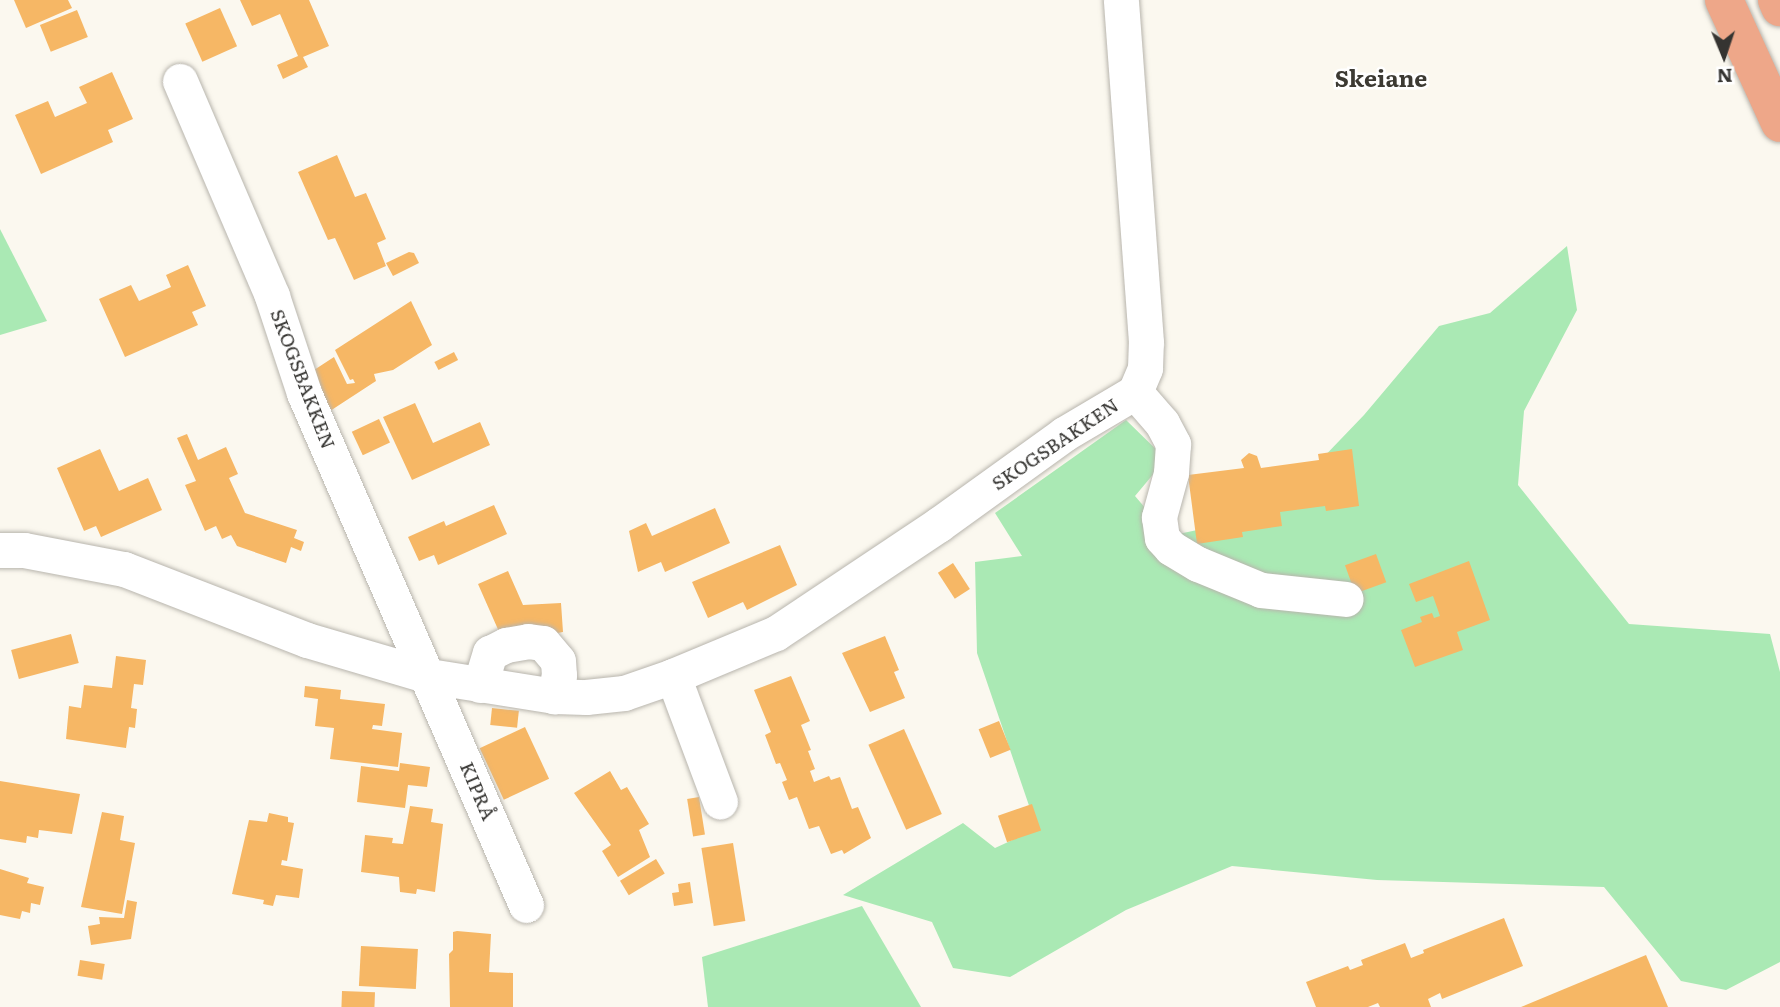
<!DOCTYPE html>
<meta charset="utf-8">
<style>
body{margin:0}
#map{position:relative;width:1780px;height:1007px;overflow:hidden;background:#fbf8ef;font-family:Literata,serif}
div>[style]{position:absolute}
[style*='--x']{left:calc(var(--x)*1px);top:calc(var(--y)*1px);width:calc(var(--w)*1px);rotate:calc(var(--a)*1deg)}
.green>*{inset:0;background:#aae9b4}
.building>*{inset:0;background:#f6b765;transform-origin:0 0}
.roads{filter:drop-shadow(0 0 2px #b8b5ad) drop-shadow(0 0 2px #b8b5ad)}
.minor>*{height:35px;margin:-17.5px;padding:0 17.5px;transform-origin:17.5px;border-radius:17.5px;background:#fff}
.highway>*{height:38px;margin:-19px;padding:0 19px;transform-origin:19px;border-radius:19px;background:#eea789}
span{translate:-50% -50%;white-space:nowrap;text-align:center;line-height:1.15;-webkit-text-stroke:5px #fff;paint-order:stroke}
.street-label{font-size:19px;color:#353431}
.quarter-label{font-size:23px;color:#3c3a33;font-weight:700}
.north{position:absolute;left:1689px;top:21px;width:70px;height:70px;-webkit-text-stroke:5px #fff;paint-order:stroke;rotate:178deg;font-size:19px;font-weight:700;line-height:28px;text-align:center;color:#353431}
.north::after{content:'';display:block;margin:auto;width:24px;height:32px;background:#353431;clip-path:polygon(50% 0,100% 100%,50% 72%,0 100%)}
</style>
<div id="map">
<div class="green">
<div style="clip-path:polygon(0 229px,47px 321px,0 335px)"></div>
<div style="clip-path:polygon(1567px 246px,1577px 310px,1524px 411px,1518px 485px,1629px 624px,1770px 634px,1780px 672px,1780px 962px,1726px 990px,1681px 981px,1604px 887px,1377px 880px,1232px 866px,1126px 910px,1010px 977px,953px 968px,932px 922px,843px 895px,963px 823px,995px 848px,1037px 829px,977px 653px,975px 562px,1022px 556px,995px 513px,1126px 420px,1166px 459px,1135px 496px,1169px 536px,1268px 515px,1364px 415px,1439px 326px,1490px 313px)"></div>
<div style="clip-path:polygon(862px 906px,921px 1007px,708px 1007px,702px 957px)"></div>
</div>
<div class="building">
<div style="clip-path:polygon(14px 0,68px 0,72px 8px,26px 28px)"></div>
<div style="clip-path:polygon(240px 0,309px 0,329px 46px,303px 57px,308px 67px,283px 79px,277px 65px,298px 56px,280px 14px,252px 26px)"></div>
<div style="left:220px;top:8px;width:42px;height:38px;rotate:66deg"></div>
<div style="left:77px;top:10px;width:29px;height:40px;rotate:68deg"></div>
<div style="clip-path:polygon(112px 72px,133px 119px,108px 130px,113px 142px,41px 174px,15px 115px,48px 101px,55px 117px,87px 103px,79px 87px)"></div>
<div style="clip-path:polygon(337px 155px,355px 197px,366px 193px,386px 239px,377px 243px,386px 266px,354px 280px,335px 238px,328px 240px,298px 172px)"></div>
<div style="clip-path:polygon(409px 252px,414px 253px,419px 263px,393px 276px,386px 263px)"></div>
<div style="clip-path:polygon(188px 265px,206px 306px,192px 312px,198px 325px,125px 357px,99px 299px,131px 285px,139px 301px,171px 287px,166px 275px)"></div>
<div style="clip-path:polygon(411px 301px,432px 345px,393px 370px,374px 374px,376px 381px,330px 411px,311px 372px,334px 357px,347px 384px,355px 383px,353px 379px,350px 380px,335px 350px)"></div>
<div style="left:454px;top:352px;width:9px;height:22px;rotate:63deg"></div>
<div style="clip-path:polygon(415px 403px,433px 443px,480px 422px,490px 445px,412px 480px,383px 417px)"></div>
<div style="left:379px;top:419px;width:26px;height:30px;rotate:65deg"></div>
<div style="clip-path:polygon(187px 434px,198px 460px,226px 447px,238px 474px,229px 478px,245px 513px,297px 530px,294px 538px,304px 542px,301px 551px,291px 547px,286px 563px,237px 546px,231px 535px,222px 539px,216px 526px,205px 531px,185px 485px,196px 481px,177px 438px)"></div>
<div style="clip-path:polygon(100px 449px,119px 491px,148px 478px,162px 510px,101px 537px,96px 526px,84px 531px,57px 468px)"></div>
<div style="clip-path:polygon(1352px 449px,1359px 506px,1326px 511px,1325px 506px,1280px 512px,1282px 526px,1242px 532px,1243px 537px,1197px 544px,1188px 475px,1244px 468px,1241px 460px,1249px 453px,1257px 456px,1261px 468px,1319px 460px,1318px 454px)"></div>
<div style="clip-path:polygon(494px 505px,507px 534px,438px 565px,434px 555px,419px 561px,408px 537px,444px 521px,446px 526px)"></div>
<div style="clip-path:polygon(715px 508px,730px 543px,665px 572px,661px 562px,638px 572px,629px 531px,646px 523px,652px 536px)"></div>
<div style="clip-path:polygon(780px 545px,797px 585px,747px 610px,743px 602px,708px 618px,692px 582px)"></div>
<div style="left:1376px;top:554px;width:30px;height:33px;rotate:70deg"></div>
<div style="clip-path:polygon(1469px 561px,1490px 620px,1457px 632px,1463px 650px,1415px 667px,1401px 630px,1422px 622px,1420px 617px,1432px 613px,1434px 618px,1440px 616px,1433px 596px,1416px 602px,1409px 584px)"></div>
<div style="left:953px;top:563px;width:31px;height:18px;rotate:57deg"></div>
<div style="clip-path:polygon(508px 571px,523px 605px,561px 603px,563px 632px,504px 643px,478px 584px)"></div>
<div style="left:71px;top:634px;width:30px;height:62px;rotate:75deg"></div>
<div style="clip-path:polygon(885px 636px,899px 670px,894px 672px,905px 698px,870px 712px,842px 653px)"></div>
<div style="clip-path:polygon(116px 656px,146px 660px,143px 685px,134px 684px,131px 708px,137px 709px,135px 728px,129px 727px,126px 748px,66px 739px,69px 706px,81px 708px,84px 685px,112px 688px)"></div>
<div style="clip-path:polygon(791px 676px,810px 721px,801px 725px,811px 750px,808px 751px,815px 769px,810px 771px,814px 782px,829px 776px,831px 780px,840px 777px,852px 809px,858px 807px,871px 838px,844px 854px,842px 850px,831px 854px,819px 826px,809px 829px,797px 797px,789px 800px,782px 782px,787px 780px,780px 763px,776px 764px,765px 735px,771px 732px,754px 690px)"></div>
<div style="clip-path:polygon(305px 686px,341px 690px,340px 699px,385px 704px,382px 726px,373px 725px,372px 729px,402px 733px,398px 767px,330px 759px,334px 728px,315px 726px,318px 699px,304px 697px)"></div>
<div style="left:492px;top:708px;width:27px;height:17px;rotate:6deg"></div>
<div style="left:999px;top:721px;width:31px;height:22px;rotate:68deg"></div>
<div style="left:525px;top:727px;width:57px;height:50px;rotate:65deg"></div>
<div style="left:904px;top:729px;width:93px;height:39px;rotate:66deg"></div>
<div style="clip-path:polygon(400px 763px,430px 767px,427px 787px,408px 785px,405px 808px,357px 802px,361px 766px,399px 771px)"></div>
<div style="clip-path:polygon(610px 771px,621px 790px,627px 787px,649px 824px,639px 830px,650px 857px,618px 877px,602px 851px,611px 845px,574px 793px)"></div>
<div style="clip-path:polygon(0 781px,80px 794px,72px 834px,39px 830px,38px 838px,27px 836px,26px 843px,0 839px)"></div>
<div style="left:699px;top:797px;width:38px;height:12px;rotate:81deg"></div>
<div style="left:1032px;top:804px;width:28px;height:36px;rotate:71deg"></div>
<div style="clip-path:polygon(410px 806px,433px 809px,431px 822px,443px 824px,435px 892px,417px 889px,416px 894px,400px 892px,399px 877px,361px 872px,365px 835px,393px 838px,392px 843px,403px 844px)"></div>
<div style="clip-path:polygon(102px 812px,124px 816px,120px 840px,135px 843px,122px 914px,81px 907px)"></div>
<div style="clip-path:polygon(269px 813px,288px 817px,288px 822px,294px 823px,287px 861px,282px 860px,281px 865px,303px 869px,299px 898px,276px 895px,273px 906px,263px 904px,264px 900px,232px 894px,249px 820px,267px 822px)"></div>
<div style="left:733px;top:843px;width:79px;height:32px;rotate:81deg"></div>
<div style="left:656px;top:859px;width:17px;height:42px;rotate:59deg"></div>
<div style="clip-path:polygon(0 869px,29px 878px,27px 883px,44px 887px,40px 905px,31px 903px,30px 913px,22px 911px,20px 919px,0 915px)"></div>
<div style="clip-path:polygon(690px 882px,693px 903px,674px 906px,672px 893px,679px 892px,678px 884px)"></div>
<div style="clip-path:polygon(127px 900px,137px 902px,131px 939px,91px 945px,88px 926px,100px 924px,99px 917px,124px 918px)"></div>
<div style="clip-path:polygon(1504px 918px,1523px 966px,1442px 999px,1440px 993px,1428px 999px,1431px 1007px,1380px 1007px,1378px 1003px,1368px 1007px,1316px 1007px,1306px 982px,1348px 966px,1350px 970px,1363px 965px,1361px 960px,1405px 943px,1411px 958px,1424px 953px,1423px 950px)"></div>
<div style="clip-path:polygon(457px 931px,491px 934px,489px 972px,513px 973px,513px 1007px,450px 1007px,449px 954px,453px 950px,453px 932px)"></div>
<div style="left:361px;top:946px;width:57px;height:40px;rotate:3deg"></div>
<div style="clip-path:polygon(1646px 955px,1668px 1007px,1521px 1007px)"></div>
<div style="left:80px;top:960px;width:25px;height:16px;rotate:9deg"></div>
<div style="left:342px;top:991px;width:33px;height:16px;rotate:2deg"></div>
</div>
<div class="roads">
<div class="minor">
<div style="--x:180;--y:81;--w:234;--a:66.8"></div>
<div style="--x:272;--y:296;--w:102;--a:71.7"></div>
<div style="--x:304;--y:393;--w:558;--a:66.56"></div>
<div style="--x:1135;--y:392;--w:41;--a:48.9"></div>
<div style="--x:1162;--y:423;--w:24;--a:62"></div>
<div style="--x:1173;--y:444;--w:29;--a:94"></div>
<div style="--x:1171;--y:473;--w:46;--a:105.3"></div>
<div style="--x:1159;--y:517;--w:21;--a:82"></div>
<div style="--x:1162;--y:538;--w:13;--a:48"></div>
<div style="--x:1171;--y:548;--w:31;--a:31"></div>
<div style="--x:1198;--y:564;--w:68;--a:22.4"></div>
<div style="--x:1261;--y:590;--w:85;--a:6"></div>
<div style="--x:0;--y:550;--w:24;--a:0"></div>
<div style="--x:24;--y:550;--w:102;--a:10.8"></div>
<div style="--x:124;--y:569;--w:196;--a:21.2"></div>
<div style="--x:307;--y:640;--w:127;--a:16.4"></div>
<div style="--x:429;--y:676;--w:127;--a:9.1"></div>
<div style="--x:554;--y:696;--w:32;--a:2"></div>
<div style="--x:586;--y:697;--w:38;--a:-6"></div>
<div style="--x:624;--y:693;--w:52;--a:-19.1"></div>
<div style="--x:673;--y:676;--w:112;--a:-22.7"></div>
<div style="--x:776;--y:633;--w:195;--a:-33.7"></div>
<div style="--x:938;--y:525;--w:155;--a:-35.8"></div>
<div style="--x:1064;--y:434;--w:82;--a:-30.6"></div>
<div style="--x:1135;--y:392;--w:26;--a:-67"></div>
<div style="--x:1145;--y:368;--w:26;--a:-88"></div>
<div style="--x:1146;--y:342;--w:343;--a:-94.2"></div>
<div style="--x:673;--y:676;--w:134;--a:69.5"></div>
<div style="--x:480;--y:685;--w:34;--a:-73"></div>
<div style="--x:490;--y:653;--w:18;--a:-27"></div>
<div style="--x:506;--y:645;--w:22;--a:-10"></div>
<div style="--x:528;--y:641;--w:15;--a:8"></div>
<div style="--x:543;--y:643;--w:23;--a:50"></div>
<div style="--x:558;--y:661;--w:14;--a:86"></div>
<div style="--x:559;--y:675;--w:22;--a:103"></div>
</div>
<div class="highway">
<div style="--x:1724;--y:0;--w:135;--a:65.5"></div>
<div style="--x:1777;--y:0;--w:8;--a:67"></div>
</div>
</div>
<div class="street-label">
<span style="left:303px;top:379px;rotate:69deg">SKOGSBAKKEN</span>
<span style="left:1055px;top:444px;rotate:-34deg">SKOGSBAKKEN</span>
<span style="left:478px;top:791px;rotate:67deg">KIPRÅ</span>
</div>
<div class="quarter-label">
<span style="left:1381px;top:77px">Skeiane</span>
</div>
<div class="north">N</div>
</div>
